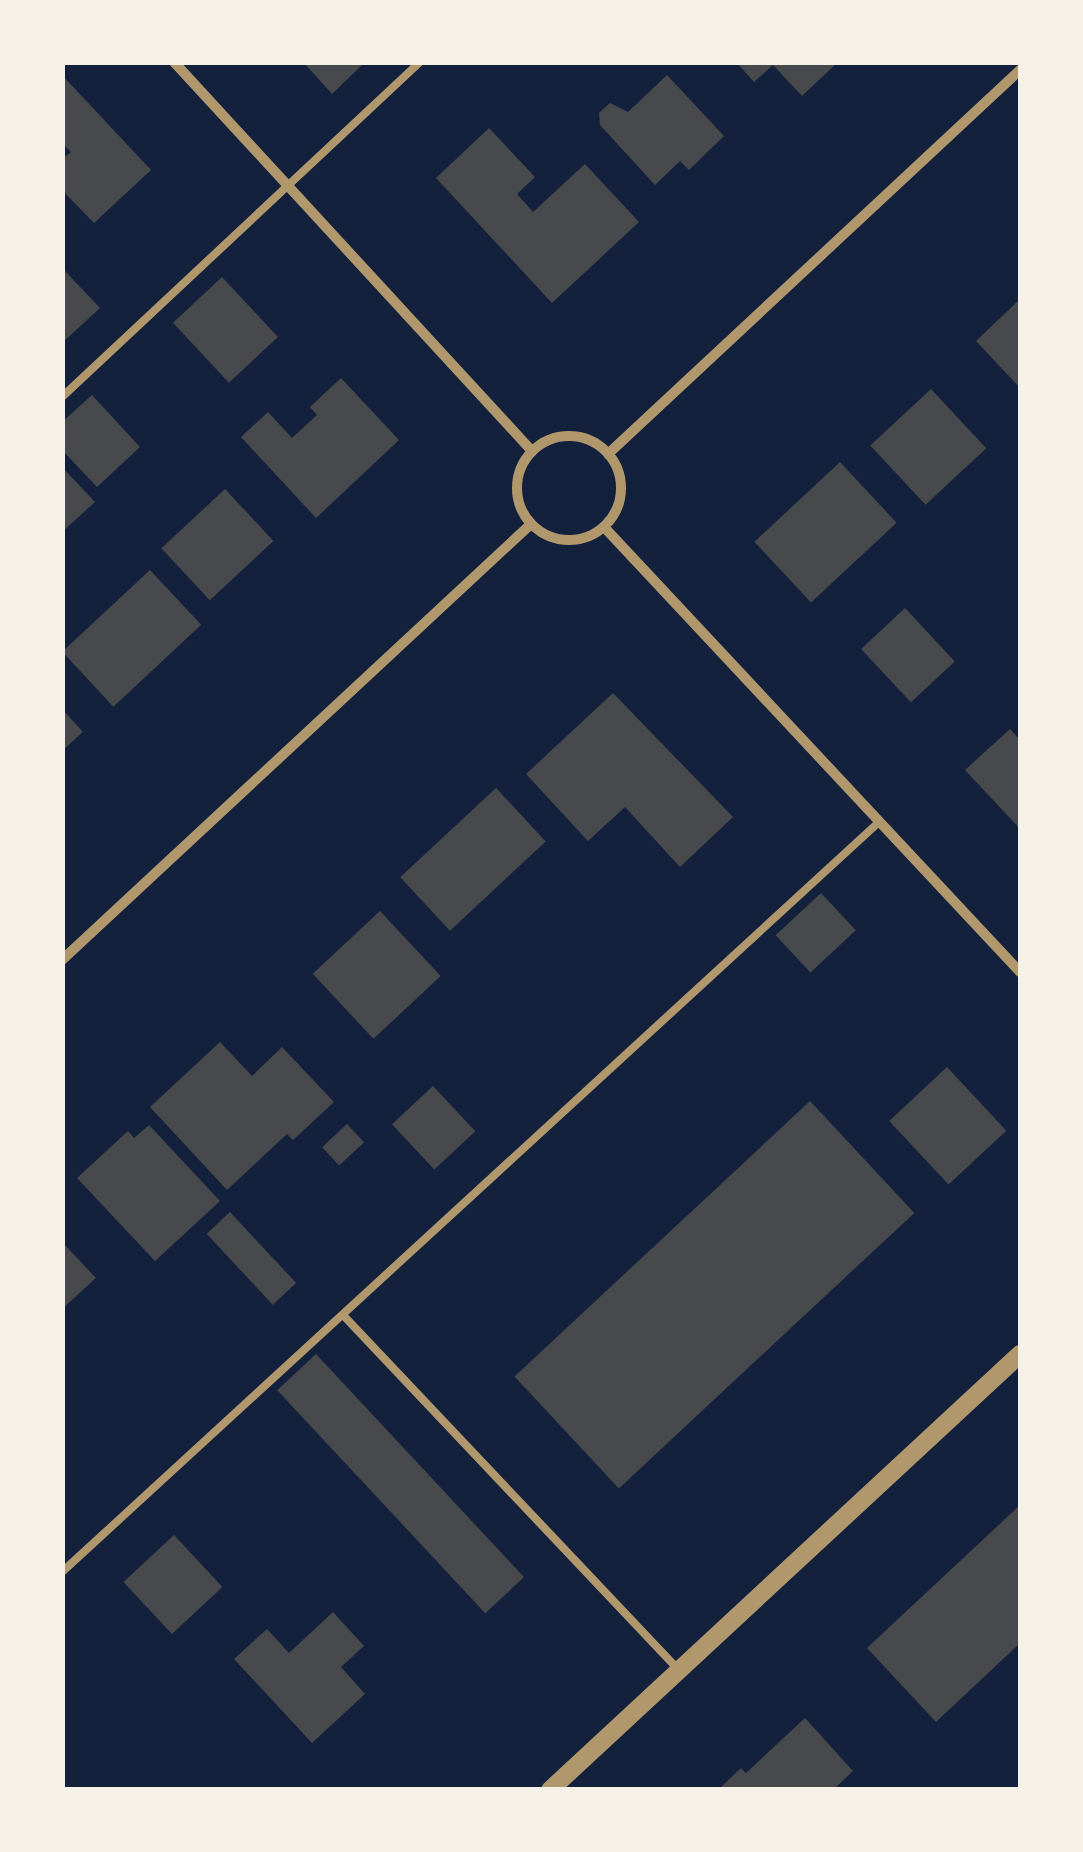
<!DOCTYPE html>
<style>
body{margin:0}
#map{position:relative;width:1083px;height:1852px;overflow:hidden;background:#14213d;font-family:"Titillium Web",sans-serif}
div>[style]{position:absolute}
[style*='--x']{left:calc(var(--x)*1px);top:calc(var(--y)*1px);width:calc(var(--w)*1px);rotate:calc(var(--a)*1deg)}
.building>*{inset:0;background:#48494c;transform-origin:0 0}
.service>*{height:8px;margin:-4px;padding:0 4px;transform-origin:4px;border-radius:4px;background:#b1986c}
.minor>*{height:10px;margin:-5px;padding:0 5px;transform-origin:5px;border-radius:5px;background:#b1986c}
.minor>.ring{margin:-5px;padding:0;box-sizing:content-box;background:none;border:10px solid #b1986c;border-radius:50%}
.tertiary>*{height:18px;margin:-9px;padding:0 9px;transform-origin:9px;border-radius:9px;background:#b1986c}
span{translate:-50% -50%;white-space:nowrap;text-align:center;line-height:1.15;-webkit-text-stroke:10px #f6f1e7;paint-order:stroke}
.frame{position:absolute;inset:0;border:65px solid #f6f1e7;pointer-events:none}
</style>
<div id="map">
<div class="building">
<div style="clip-path:polygon(303px 62px,365px 62px,332px 94px)"></div>
<div style="clip-path:polygon(736px 62px,838px 62px,802px 96px,773px 65px,754px 82px)"></div>
<div style="clip-path:polygon(62px 75px,151px 170px,94px 223px,62px 190px,62px 159px,71px 152px,62px 143px)"></div>
<div style="clip-path:polygon(667px 75px,724px 136px,689px 170px,680px 161px,655px 185px,600px 125px,599px 113px,610px 103px,628px 112px)"></div>
<div style="clip-path:polygon(489px 128px,535px 177px,517px 194px,533px 212px,585px 164px,639px 222px,552px 303px,436px 178px)"></div>
<div style="clip-path:polygon(65px 271px,100px 308px,62px 343px,62px 273px)"></div>
<div style="left:222px;top:277px;width:82px;height:67px;rotate:47deg"></div>
<div style="clip-path:polygon(1020px 299px,1020px 388px,976px 341px)"></div>
<div style="clip-path:polygon(341px 378px,399px 440px,316px 518px,241px 437px,268px 412px,292px 438px,317px 415px,310px 407px)"></div>
<div style="left:931px;top:389px;width:81px;height:83px;rotate:47deg"></div>
<div style="clip-path:polygon(92px 395px,140px 447px,97px 487px,62px 450px,62px 422px)"></div>
<div style="left:840px;top:462px;width:83px;height:117px;rotate:47deg"></div>
<div style="clip-path:polygon(62px 467px,95px 502px,62px 532px)"></div>
<div style="left:225px;top:489px;width:71px;height:87px;rotate:47deg"></div>
<div style="left:150px;top:570px;width:75px;height:120px;rotate:47deg"></div>
<div style="left:905px;top:608px;width:73px;height:60px;rotate:47deg"></div>
<div style="clip-path:polygon(613px 693px,733px 817px,680px 867px,625px 807px,588px 841px,526px 774px)"></div>
<div style="clip-path:polygon(62px 709px,83px 732px,62px 751px)"></div>
<div style="clip-path:polygon(1010px 729px,1020px 740px,1020px 829px,965px 770px)"></div>
<div style="left:496px;top:788px;width:73px;height:131px;rotate:47deg"></div>
<div style="left:821px;top:893px;width:51px;height:62px;rotate:47deg"></div>
<div style="left:380px;top:911px;width:89px;height:92px;rotate:47deg"></div>
<div style="clip-path:polygon(220px 1042px,252px 1076px,282px 1047px,334px 1102px,293px 1140px,287px 1134px,227px 1190px,150px 1107px)"></div>
<div style="left:947px;top:1067px;width:87px;height:79px;rotate:47deg"></div>
<div style="left:433px;top:1086px;width:62px;height:56px;rotate:47deg"></div>
<div style="left:810px;top:1101px;width:153px;height:404px;rotate:47deg"></div>
<div style="left:347px;top:1124px;width:25px;height:34px;rotate:47deg"></div>
<div style="clip-path:polygon(149px 1125px,220px 1201px,155px 1261px,77px 1178px,128px 1131px,134px 1138px)"></div>
<div style="left:230px;top:1212px;width:97px;height:32px;rotate:47deg"></div>
<div style="clip-path:polygon(62px 1242px,96px 1278px,62px 1309px)"></div>
<div style="left:316px;top:1354px;width:305px;height:53px;rotate:47deg"></div>
<div style="clip-path:polygon(1020px 1505px,1020px 1643px,936px 1722px,867px 1648px)"></div>
<div style="left:174px;top:1535px;width:71px;height:69px;rotate:47deg"></div>
<div style="clip-path:polygon(333px 1612px,364px 1646px,341px 1667px,365px 1694px,312px 1743px,234px 1659px,267px 1629px,289px 1653px)"></div>
<div style="clip-path:polygon(805px 1718px,853px 1771px,833px 1790px,718px 1790px,741px 1768px,746px 1773px)"></div>
</div>
<div class="service">
<div style="--x:62;--y:397;--w:490;--a:-43.1"></div>
<div style="--x:343;--y:1315;--w:489;--a:46.6"></div>
<div style="--x:62;--y:1572;--w:1110;--a:-42.55"></div>
</div>
<div class="minor">
<div style="--x:174;--y:62;--w:529;--a:47.38"></div>
<div class="ring" style="left:517px;top:436px;width:94px;height:94px"></div>
<div style="--x:608;--y:454;--w:563;--a:-42.99"></div>
<div style="--x:604;--y:527;--w:609;--a:46.93"></div>
<div style="--x:62;--y:960;--w:640;--a:-42.91"></div>
</div>
<div class="tertiary">
<div style="--x:550;--y:1790;--w:641;--a:-42.85"></div>
</div>
<div class="frame"></div>
</div>
